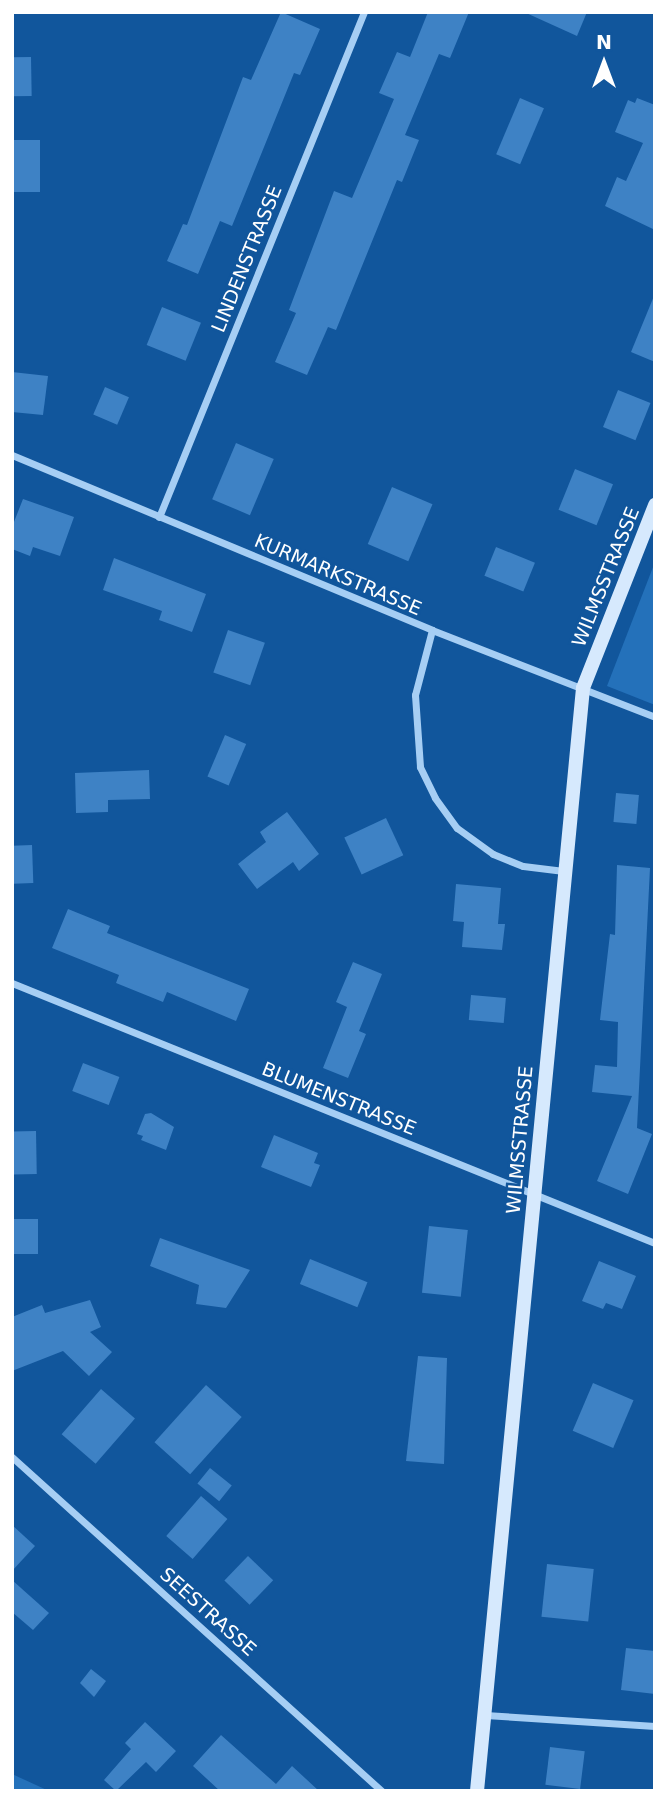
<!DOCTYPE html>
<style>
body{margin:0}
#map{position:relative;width:667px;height:1803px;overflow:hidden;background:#11569c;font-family:"DejaVu Sans",sans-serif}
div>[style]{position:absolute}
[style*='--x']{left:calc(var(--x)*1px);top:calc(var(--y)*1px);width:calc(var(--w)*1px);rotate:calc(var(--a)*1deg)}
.green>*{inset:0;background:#2471ba}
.building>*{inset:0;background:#3e82c5;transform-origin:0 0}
.street>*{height:7px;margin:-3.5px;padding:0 3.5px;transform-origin:3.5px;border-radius:3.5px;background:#a6cef4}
.secondary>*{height:14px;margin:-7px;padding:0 7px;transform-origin:7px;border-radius:7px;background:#d6e9fd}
span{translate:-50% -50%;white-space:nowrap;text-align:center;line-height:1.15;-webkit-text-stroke:5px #11569c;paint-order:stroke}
.street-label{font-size:19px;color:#fff}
.frame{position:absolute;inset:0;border:14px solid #fff;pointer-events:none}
.north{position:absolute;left:569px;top:28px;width:70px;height:70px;-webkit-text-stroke:5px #11569c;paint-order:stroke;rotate:0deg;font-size:19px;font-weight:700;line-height:28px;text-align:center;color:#fff}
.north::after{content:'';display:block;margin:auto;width:24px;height:32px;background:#fff;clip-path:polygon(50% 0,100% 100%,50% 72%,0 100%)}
</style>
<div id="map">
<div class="green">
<div style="clip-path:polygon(655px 562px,655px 705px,607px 686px)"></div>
<div style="clip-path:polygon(12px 1774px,49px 1791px,12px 1791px)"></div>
</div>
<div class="building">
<div style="clip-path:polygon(281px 12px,320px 29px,300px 75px,294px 73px,232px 226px,220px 221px,198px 274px,167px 261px,183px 224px,187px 225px,243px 77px,251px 80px)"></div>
<div style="clip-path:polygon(428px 12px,469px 12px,450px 58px,439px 54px,405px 135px,419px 140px,402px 182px,397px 180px,336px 330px,328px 327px,307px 375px,275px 362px,296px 313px,289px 310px,334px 191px,352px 198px,394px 99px,379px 93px,397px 52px,410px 57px)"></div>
<div style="clip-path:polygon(524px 12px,587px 12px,577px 36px)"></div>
<div style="left:31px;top:57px;width:39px;height:19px;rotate:89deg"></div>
<div style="left:520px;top:98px;width:26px;height:61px;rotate:23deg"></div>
<div style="clip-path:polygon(637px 98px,655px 105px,655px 230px,605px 206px,617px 177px,626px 181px,643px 143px,615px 132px,628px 100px,635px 103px)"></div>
<div style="left:12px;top:140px;width:28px;height:52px"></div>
<div style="clip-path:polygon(654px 296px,655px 296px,655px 362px,631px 352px)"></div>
<div style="left:162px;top:307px;width:42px;height:41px;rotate:22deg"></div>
<div style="clip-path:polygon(12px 372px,48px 376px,43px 415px,12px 412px)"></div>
<div style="left:105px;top:387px;width:26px;height:30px;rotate:23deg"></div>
<div style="left:618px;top:390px;width:35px;height:40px;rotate:22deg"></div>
<div style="left:236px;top:443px;width:41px;height:61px;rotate:23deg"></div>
<div style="left:575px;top:469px;width:41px;height:44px;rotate:22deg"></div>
<div style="left:392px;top:487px;width:44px;height:62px;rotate:23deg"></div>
<div style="clip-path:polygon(23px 499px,74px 517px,60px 556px,33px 547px,30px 556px,12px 549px,12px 527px)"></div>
<div style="left:496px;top:547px;width:42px;height:31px;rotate:22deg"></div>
<div style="clip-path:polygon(114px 558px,206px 594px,192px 632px,159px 620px,162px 611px,103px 590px)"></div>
<div style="left:228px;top:630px;width:39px;height:45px;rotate:19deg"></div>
<div style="left:225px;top:735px;width:23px;height:45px;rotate:23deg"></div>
<div style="clip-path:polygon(149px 770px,150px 799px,108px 800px,108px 812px,76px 813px,75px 773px)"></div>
<div style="left:616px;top:793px;width:23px;height:29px;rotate:5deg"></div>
<div style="clip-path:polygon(287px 812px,319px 854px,299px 871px,293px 862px,257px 889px,238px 864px,266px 842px,260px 832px)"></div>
<div style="left:386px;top:818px;width:41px;height:46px;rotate:65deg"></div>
<div style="left:32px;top:845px;width:38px;height:20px;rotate:88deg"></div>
<div style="clip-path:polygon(617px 865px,650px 868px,637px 1128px,652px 1134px,628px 1194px,597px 1181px,632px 1096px,592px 1092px,595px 1065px,617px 1067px,618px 1022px,600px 1020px,610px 934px,615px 935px)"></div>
<div style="clip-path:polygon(456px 884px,501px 888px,498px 924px,505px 924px,502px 950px,462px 947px,464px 922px,453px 921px)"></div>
<div style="clip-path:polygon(68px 909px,110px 926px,107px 933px,249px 989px,236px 1021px,167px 992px,163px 1002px,116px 983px,119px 975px,52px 948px)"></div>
<div style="clip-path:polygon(353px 962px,382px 974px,359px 1031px,366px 1034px,348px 1078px,323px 1068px,347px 1007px,336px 1002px)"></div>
<div style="left:471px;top:995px;width:35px;height:25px;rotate:5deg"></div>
<div style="left:83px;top:1063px;width:39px;height:30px;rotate:21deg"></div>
<div style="clip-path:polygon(151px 1113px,174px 1127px,166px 1150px,141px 1140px,143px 1136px,137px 1134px,145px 1114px)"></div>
<div style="left:36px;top:1131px;width:43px;height:24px;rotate:89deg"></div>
<div style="clip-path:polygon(274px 1135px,318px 1153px,314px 1163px,320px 1165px,311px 1187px,261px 1167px)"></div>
<div style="left:12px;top:1219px;width:26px;height:35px"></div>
<div style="left:429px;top:1226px;width:39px;height:67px;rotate:6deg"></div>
<div style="clip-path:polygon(160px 1238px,250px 1270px,226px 1308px,196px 1304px,199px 1285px,150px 1266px)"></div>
<div style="left:310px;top:1259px;width:62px;height:27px;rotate:22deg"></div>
<div style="clip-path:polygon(599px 1261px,636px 1276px,622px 1309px,606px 1303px,603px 1309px,582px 1301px)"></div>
<div style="clip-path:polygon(90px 1300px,101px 1327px,90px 1332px,112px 1352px,89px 1376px,63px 1351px,12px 1371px,12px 1317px,42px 1305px,45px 1313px)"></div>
<div style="clip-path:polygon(418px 1356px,447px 1358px,444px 1464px,406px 1461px)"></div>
<div style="left:593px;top:1383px;width:44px;height:52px;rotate:23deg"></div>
<div style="left:206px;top:1385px;width:48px;height:77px;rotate:42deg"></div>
<div style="left:101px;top:1389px;width:45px;height:60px;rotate:41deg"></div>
<div style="left:210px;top:1468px;width:28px;height:20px;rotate:39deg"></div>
<div style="left:201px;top:1496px;width:35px;height:53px;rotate:41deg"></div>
<div style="clip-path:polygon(12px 1525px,35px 1546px,12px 1571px)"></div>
<div style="left:248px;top:1556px;width:35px;height:34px;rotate:44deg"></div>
<div style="left:547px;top:1564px;width:47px;height:53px;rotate:6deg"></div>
<div style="clip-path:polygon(12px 1580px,49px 1613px,33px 1630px,12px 1612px)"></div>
<div style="clip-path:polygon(626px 1648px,655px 1651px,655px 1694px,621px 1690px)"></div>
<div style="clip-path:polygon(91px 1669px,106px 1681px,94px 1697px,80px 1683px)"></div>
<div style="clip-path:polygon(145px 1722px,176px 1751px,156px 1772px,146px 1762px,116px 1791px,104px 1780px,131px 1749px,125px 1743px)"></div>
<div style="clip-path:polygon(221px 1735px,276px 1784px,292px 1766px,319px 1791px,220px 1791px,193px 1766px)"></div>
<div style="left:550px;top:1747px;width:35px;height:38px;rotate:7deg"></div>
</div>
<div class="street">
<div style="--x:12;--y:455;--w:455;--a:22.6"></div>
<div style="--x:432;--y:630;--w:239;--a:21.3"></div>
<div style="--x:159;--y:517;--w:545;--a:-67.91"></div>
<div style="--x:432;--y:630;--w:67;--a:104.7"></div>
<div style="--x:415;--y:695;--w:72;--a:86"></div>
<div style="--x:420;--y:767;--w:34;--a:64"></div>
<div style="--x:435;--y:798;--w:37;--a:54"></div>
<div style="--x:457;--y:828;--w:44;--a:35.8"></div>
<div style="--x:493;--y:854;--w:32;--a:22"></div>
<div style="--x:523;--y:866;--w:41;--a:7"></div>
<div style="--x:12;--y:983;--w:694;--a:22.02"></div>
<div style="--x:12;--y:1457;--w:498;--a:42.1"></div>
<div style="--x:485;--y:1715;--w:170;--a:3.7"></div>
</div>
<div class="secondary">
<div style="--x:477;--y:1791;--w:1108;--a:-84.51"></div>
<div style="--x:583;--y:688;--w:197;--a:-68.5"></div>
</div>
<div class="street-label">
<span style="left:247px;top:259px;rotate:-68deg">LINDENSTRASSE</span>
<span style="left:338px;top:575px;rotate:23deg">KURMARKSTRASSE</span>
<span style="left:606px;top:577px;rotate:-68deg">WILMSSTRASSE</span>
<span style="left:339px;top:1099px;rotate:22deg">BLUMENSTRASSE</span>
<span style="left:520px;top:1140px;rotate:-85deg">WILMSSTRASSE</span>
<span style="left:208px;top:1612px;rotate:42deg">SEESTRASSE</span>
</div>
<div class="frame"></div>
<div class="north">N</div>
</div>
